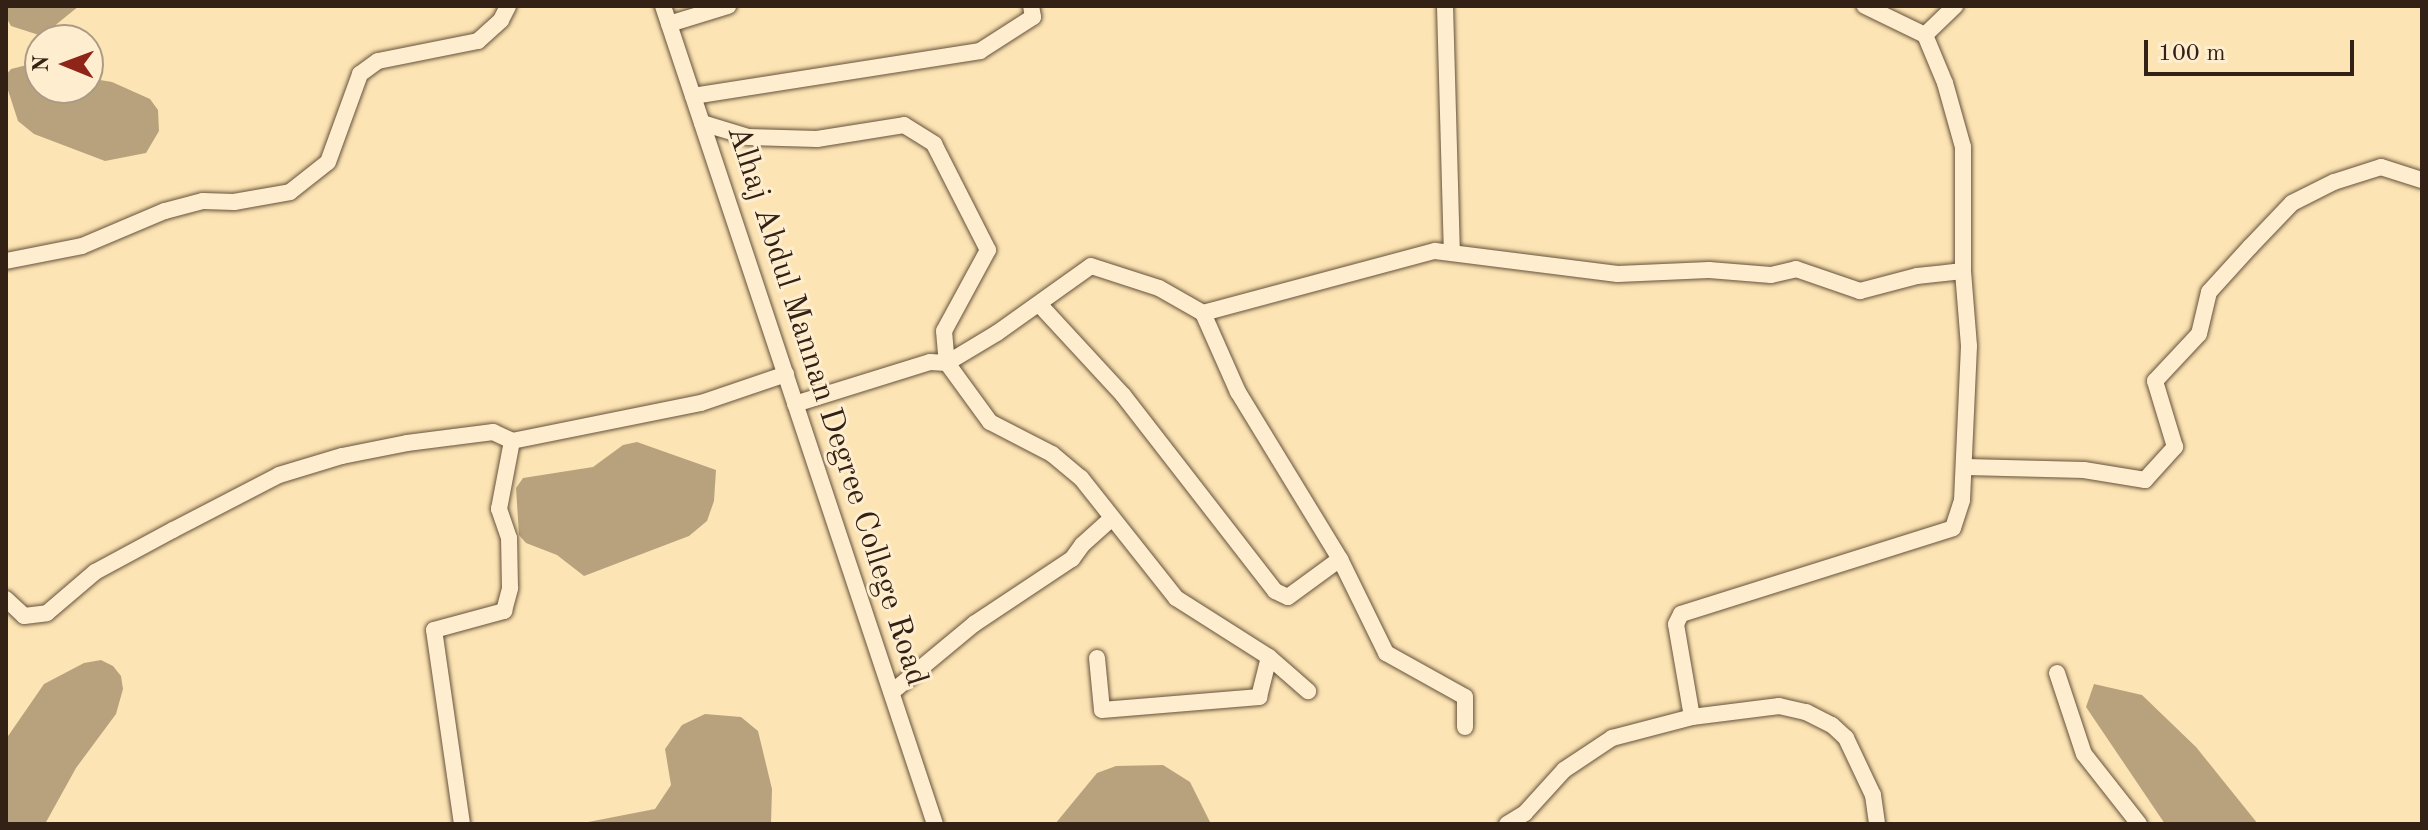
<!DOCTYPE html>
<style>
body{margin:0}
#map{position:relative;width:2428px;height:830px;overflow:hidden;background:#fde4b4;font-family:"Old Standard TT",serif}
div>[style]{position:absolute}
[style*='--x']{left:calc(var(--x)*1px);top:calc(var(--y)*1px);width:calc(var(--w)*1px);rotate:calc(var(--a)*1deg)}
.water>*{inset:0;background:#b8a27e}
.roads{filter:drop-shadow(0 0 2px #65523c) drop-shadow(0 0 2px #65523c)}
.minor>*{height:16px;margin:-8px;padding:0 8px;transform-origin:8px;border-radius:8px;background:#feedce}
span{translate:-50% -50%;white-space:nowrap;text-align:center;line-height:1.15;-webkit-text-stroke:6px #feedce;paint-order:stroke}
.street-label{font-size:32px;color:#322114}
.frame{position:absolute;inset:0;border:8px solid #322114;pointer-events:none}
.north{position:absolute;left:24px;top:24px;width:80px;height:80px;box-sizing:border-box;background:#feedce;border:2px solid #ac9b84;border-radius:50%;rotate:271deg;font-size:22px;font-weight:700;line-height:32px;text-align:center;color:#322114}
.north::after{content:'';display:block;margin:auto;width:28px;height:36px;background:#8f2418;clip-path:polygon(50% 0,100% 100%,50% 72%,0 100%)}
.scale{position:absolute;left:2144px;top:40px;width:210px;height:36px;box-sizing:border-box;border:4px solid #322114;border-top:0;padding-left:10px;font-size:24px;line-height:28px;white-space:nowrap;color:#322114;-webkit-text-stroke:6px #feedce;paint-order:stroke}
</style>
<div id="map">
<div class="water">
<div style="clip-path:polygon(6px 6px,79px 6px,42px 36px,11px 26px,6px 17px)"></div>
<div style="clip-path:polygon(27px 65px,40px 66px,40px 88px,88px 88px,88px 78px,112px 82px,150px 99px,158px 110px,159px 131px,146px 153px,105px 161px,34px 134px,18px 121px,6px 84px,6px 75px,11px 69px)"></div>
<div style="clip-path:polygon(637px 442px,716px 470px,714px 501px,707px 521px,689px 536px,584px 576px,557px 555px,526px 543px,519px 535px,516px 488px,523px 478px,593px 467px,623px 445px)"></div>
<div style="clip-path:polygon(101px 660px,113px 666px,121px 676px,123px 689px,116px 714px,76px 768px,45px 824px,6px 824px,6px 739px,44px 684px,84px 663px)"></div>
<div style="clip-path:polygon(2094px 684px,2142px 695px,2196px 747px,2258px 824px,2165px 824px,2086px 707px)"></div>
<div style="clip-path:polygon(705px 714px,741px 717px,758px 731px,772px 789px,771px 824px,578px 824px,655px 809px,671px 785px,665px 749px,682px 725px)"></div>
<div style="clip-path:polygon(1163px 765px,1190px 782px,1211px 824px,1055px 824px,1097px 773px,1116px 766px)"></div>
</div>
<div class="roads">
<div class="minor">
<div style="--x:663;--y:6;--w:862;--a:71.61"></div>
<div style="--x:1445;--y:6;--w:246;--a:88.4"></div>
<div style="--x:669;--y:24;--w:62;--a:-17"></div>
<div style="--x:1925;--y:35;--w:42;--a:-44"></div>
<div style="--x:693;--y:96;--w:291;--a:-8.9"></div>
<div style="--x:980;--y:51;--w:63;--a:-32.7"></div>
<div style="--x:1033;--y:17;--w:11;--a:-100"></div>
<div style="--x:702;--y:123;--w:48;--a:16.9"></div>
<div style="--x:748;--y:137;--w:69;--a:1.7"></div>
<div style="--x:817;--y:139;--w:88;--a:-9.1"></div>
<div style="--x:904;--y:125;--w:36;--a:32"></div>
<div style="--x:934;--y:144;--w:119;--a:63"></div>
<div style="--x:988;--y:250;--w:92;--a:118.5"></div>
<div style="--x:944;--y:331;--w:32;--a:85"></div>
<div style="--x:947;--y:363;--w:73;--a:53.9"></div>
<div style="--x:990;--y:422;--w:70;--a:27.3"></div>
<div style="--x:1052;--y:454;--w:38;--a:40"></div>
<div style="--x:1081;--y:478;--w:153;--a:51.6"></div>
<div style="--x:1176;--y:598;--w:110;--a:32.4"></div>
<div style="--x:1269;--y:657;--w:52;--a:41.1"></div>
<div style="--x:6;--y:261;--w:77;--a:-11.2"></div>
<div style="--x:82;--y:246;--w:90;--a:-22.9"></div>
<div style="--x:165;--y:211;--w:39;--a:-15"></div>
<div style="--x:203;--y:201;--w:31;--a:2"></div>
<div style="--x:234;--y:202;--w:57;--a:-10.1"></div>
<div style="--x:290;--y:192;--w:48;--a:-38.3"></div>
<div style="--x:328;--y:162;--w:94;--a:-70"></div>
<div style="--x:360;--y:74;--w:22;--a:-36"></div>
<div style="--x:378;--y:61;--w:102;--a:-11.3"></div>
<div style="--x:478;--y:41;--w:31;--a:-42"></div>
<div style="--x:501;--y:20;--w:16;--a:-63"></div>
<div style="--x:1039;--y:304;--w:124;--a:47.3"></div>
<div style="--x:1123;--y:395;--w:248;--a:52.2"></div>
<div style="--x:1275;--y:591;--w:14;--a:25"></div>
<div style="--x:1288;--y:597;--w:64;--a:-36.2"></div>
<div style="--x:1340;--y:559;--w:105;--a:63.9"></div>
<div style="--x:1386;--y:653;--w:90;--a:29.1"></div>
<div style="--x:1465;--y:697;--w:30;--a:90"></div>
<div style="--x:1203;--y:313;--w:86;--a:66.1"></div>
<div style="--x:1238;--y:392;--w:196;--a:58.6"></div>
<div style="--x:795;--y:404;--w:141;--a:-17.3"></div>
<div style="--x:930;--y:362;--w:17;--a:3"></div>
<div style="--x:947;--y:363;--w:58;--a:-31"></div>
<div style="--x:997;--y:333;--w:115;--a:-35.5"></div>
<div style="--x:1091;--y:266;--w:71;--a:17.9"></div>
<div style="--x:1159;--y:288;--w:51;--a:29.6"></div>
<div style="--x:1203;--y:313;--w:240;--a:-15"></div>
<div style="--x:1435;--y:251;--w:184;--a:7.2"></div>
<div style="--x:1618;--y:274;--w:91;--a:-2.5"></div>
<div style="--x:1709;--y:270;--w:62;--a:4.6"></div>
<div style="--x:1771;--y:275;--w:26;--a:-13"></div>
<div style="--x:1796;--y:269;--w:68;--a:19"></div>
<div style="--x:1860;--y:291;--w:59;--a:-14.7"></div>
<div style="--x:1917;--y:276;--w:46;--a:-6.2"></div>
<div style="--x:1966;--y:467;--w:118;--a:1.5"></div>
<div style="--x:2084;--y:470;--w:62;--a:9.3"></div>
<div style="--x:2145;--y:480;--w:45;--a:-47.7"></div>
<div style="--x:2175;--y:447;--w:69;--a:-106.9"></div>
<div style="--x:2155;--y:381;--w:64;--a:-46.9"></div>
<div style="--x:2199;--y:334;--w:43;--a:-76.6"></div>
<div style="--x:2209;--y:292;--w:61;--a:-47.7"></div>
<div style="--x:2250;--y:247;--w:61;--a:-46.3"></div>
<div style="--x:2292;--y:203;--w:47;--a:-26.6"></div>
<div style="--x:2334;--y:182;--w:49;--a:-17.7"></div>
<div style="--x:2381;--y:167;--w:43;--a:17.6"></div>
<div style="--x:6;--y:599;--w:25;--a:43"></div>
<div style="--x:24;--y:616;--w:23;--a:-7"></div>
<div style="--x:47;--y:613;--w:63;--a:-40.5"></div>
<div style="--x:95;--y:572;--w:89;--a:-28.3"></div>
<div style="--x:173;--y:530;--w:119;--a:-27.4"></div>
<div style="--x:279;--y:475;--w:66;--a:-16.8"></div>
<div style="--x:342;--y:456;--w:66;--a:-11.3"></div>
<div style="--x:407;--y:443;--w:87;--a:-7.3"></div>
<div style="--x:493;--y:432;--w:21;--a:25"></div>
<div style="--x:512;--y:441;--w:193;--a:-11.4"></div>
<div style="--x:701;--y:403;--w:90;--a:-18.8"></div>
<div style="--x:1097;--y:658;--w:52;--a:84.5"></div>
<div style="--x:1102;--y:710;--w:158;--a:-4.7"></div>
<div style="--x:1259;--y:697;--w:41;--a:-76"></div>
<div style="--x:2057;--y:673;--w:85;--a:71.6"></div>
<div style="--x:2084;--y:754;--w:89;--a:51.8"></div>
<div style="--x:892;--y:692;--w:107;--a:-39.7"></div>
<div style="--x:974;--y:624;--w:118;--a:-33.6"></div>
<div style="--x:1072;--y:559;--w:17;--a:-54"></div>
<div style="--x:1082;--y:545;--w:40;--a:-42"></div>
<div style="--x:1692;--y:717;--w:94;--a:-99.8"></div>
<div style="--x:1676;--y:624;--w:11;--a:-63"></div>
<div style="--x:1681;--y:614;--w:285;--a:-17.5"></div>
<div style="--x:1953;--y:528;--w:29;--a:-72"></div>
<div style="--x:1962;--y:500;--w:154;--a:-87.4"></div>
<div style="--x:1969;--y:346;--w:75;--a:-94.6"></div>
<div style="--x:1963;--y:271;--w:124;--a:-90"></div>
<div style="--x:1963;--y:147;--w:66;--a:-105.7"></div>
<div style="--x:1945;--y:83;--w:52;--a:-112.6"></div>
<div style="--x:1925;--y:35;--w:67;--a:-154.2"></div>
<div style="--x:462;--y:824;--w:196;--a:-98.2"></div>
<div style="--x:434;--y:630;--w:73;--a:-15.2"></div>
<div style="--x:504;--y:611;--w:24;--a:-75"></div>
<div style="--x:510;--y:588;--w:50;--a:-91.1"></div>
<div style="--x:509;--y:538;--w:31;--a:-109"></div>
<div style="--x:499;--y:509;--w:69;--a:-79.2"></div>
<div style="--x:1507;--y:824;--w:21;--a:-31"></div>
<div style="--x:1525;--y:813;--w:58;--a:-47.8"></div>
<div style="--x:1564;--y:770;--w:58;--a:-33.7"></div>
<div style="--x:1612;--y:738;--w:83;--a:-14.7"></div>
<div style="--x:1692;--y:717;--w:88;--a:-7.2"></div>
<div style="--x:1779;--y:706;--w:28;--a:13"></div>
<div style="--x:1806;--y:712;--w:29;--a:27"></div>
<div style="--x:1832;--y:725;--w:19;--a:43"></div>
<div style="--x:1846;--y:738;--w:63;--a:64.7"></div>
<div style="--x:1873;--y:795;--w:29;--a:82"></div>
</div>
</div>
<div class="street-label">
<span style="left:826px;top:406px;rotate:72deg">Alhaj Abdul Mannan Degree College Road</span>
</div>
<div class="frame"></div>
<div class="north">N</div>
<div class="scale">100 m</div>
</div>
